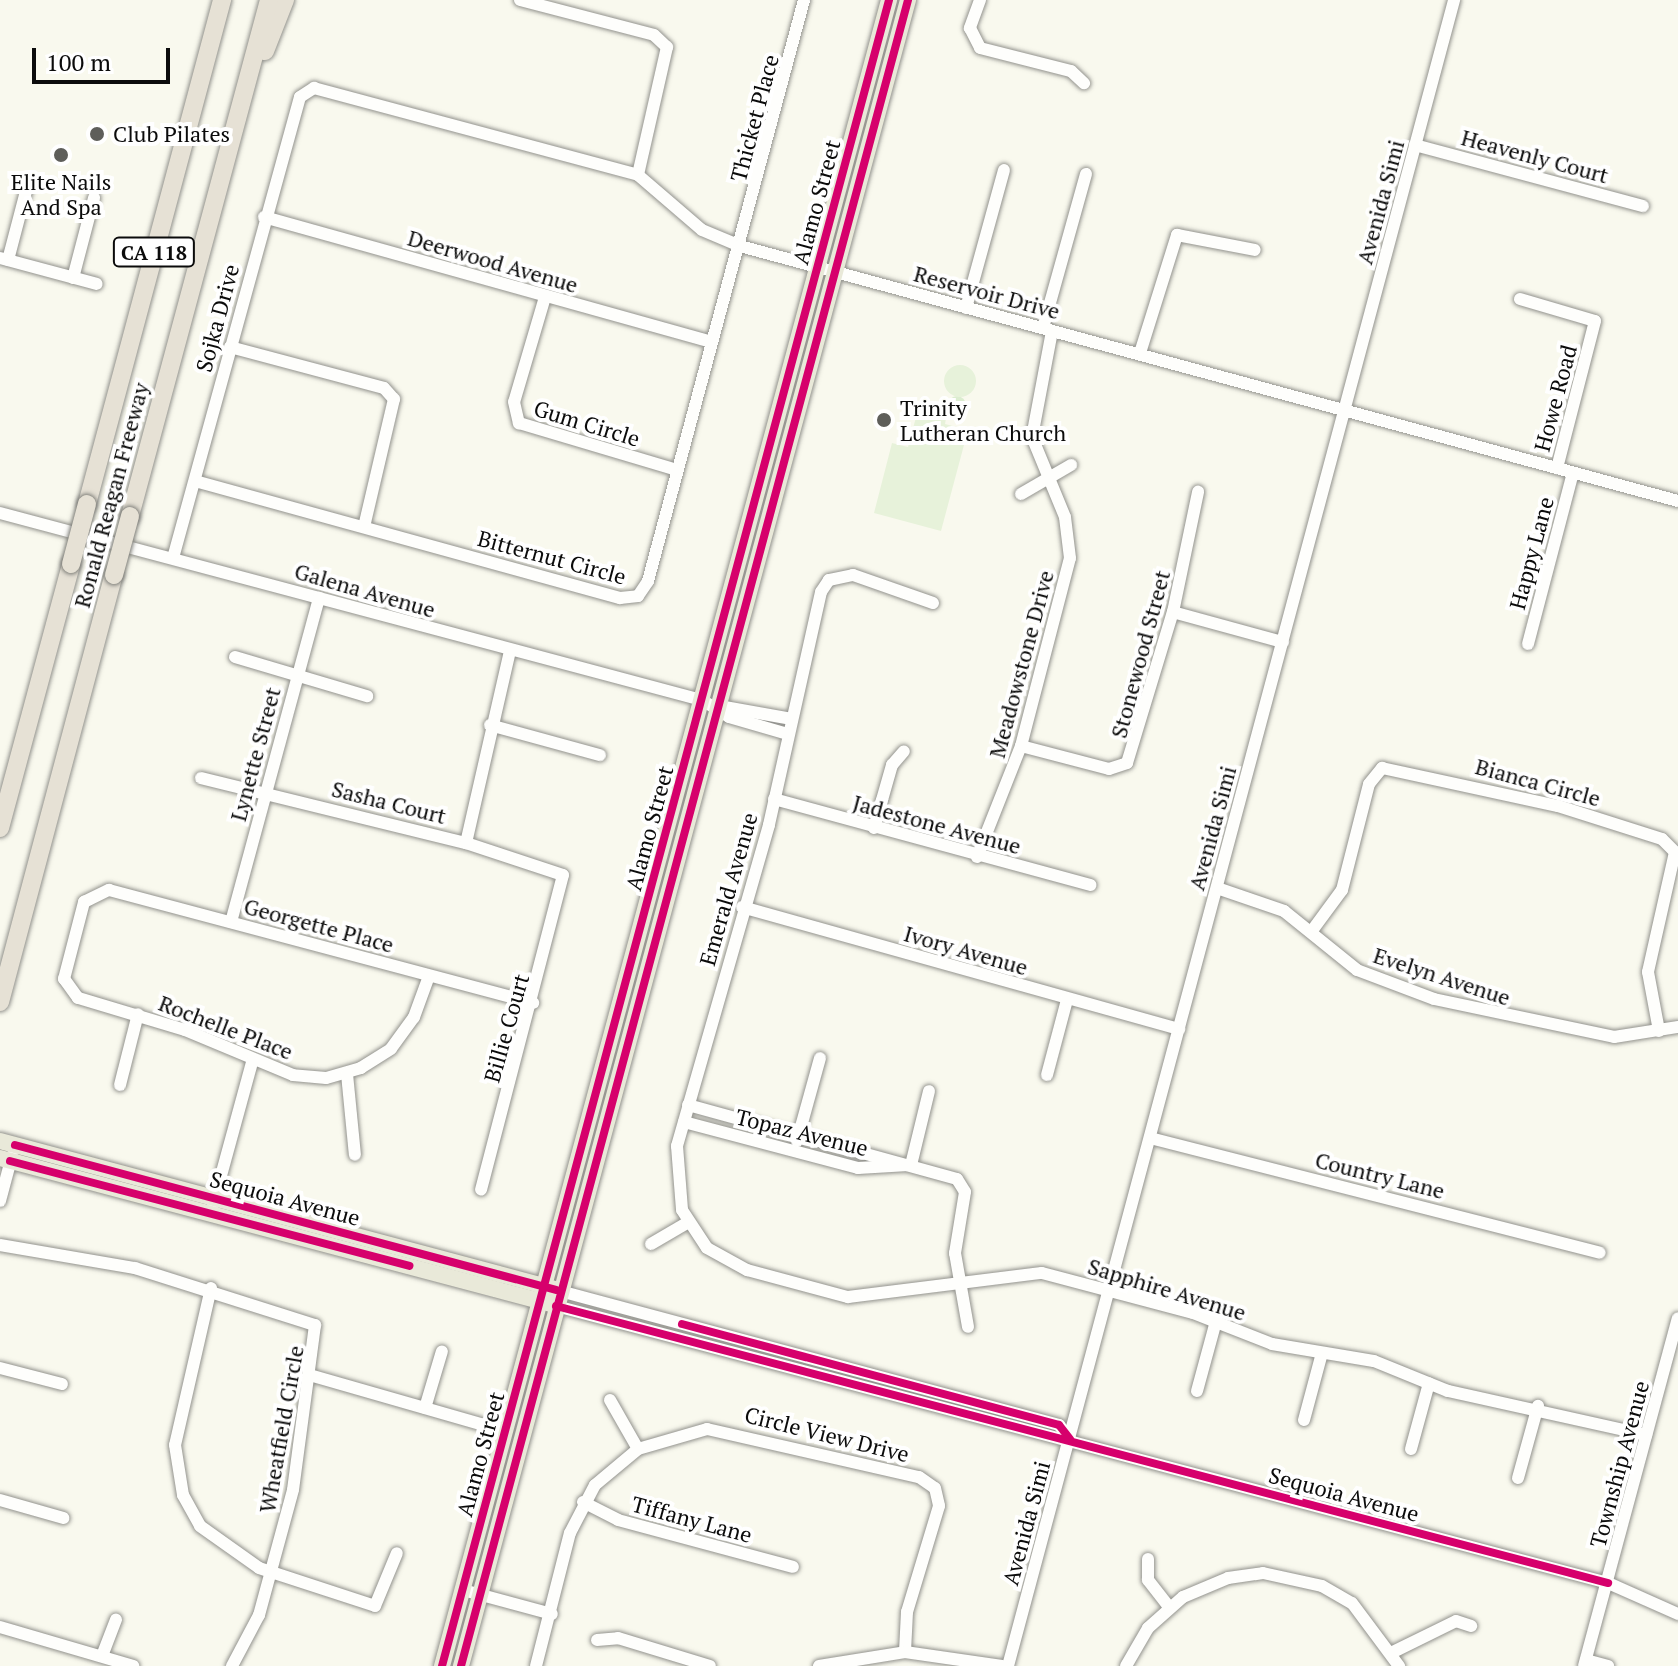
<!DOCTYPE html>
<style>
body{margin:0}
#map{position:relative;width:1678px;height:1666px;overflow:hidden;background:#f9f9ee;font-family:"PT Serif",serif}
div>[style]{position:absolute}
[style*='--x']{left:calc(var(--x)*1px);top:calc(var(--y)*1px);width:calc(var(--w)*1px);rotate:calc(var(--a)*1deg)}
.green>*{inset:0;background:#dcedd0}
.round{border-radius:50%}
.pitch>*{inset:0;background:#e7f2da}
.roads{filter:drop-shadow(0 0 2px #92928d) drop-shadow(0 0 2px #92928d)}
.minor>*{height:12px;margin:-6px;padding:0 6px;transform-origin:6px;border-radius:6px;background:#fefefc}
.major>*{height:16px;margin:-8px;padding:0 8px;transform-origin:8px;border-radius:8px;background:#e9e9d9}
.highway>*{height:18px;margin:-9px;padding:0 9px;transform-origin:9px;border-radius:9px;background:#e6e1d5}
.bridges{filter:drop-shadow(0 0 2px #7f7f7a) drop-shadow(0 0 2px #7f7f7a)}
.highway-bridge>*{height:18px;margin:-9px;padding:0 9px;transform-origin:9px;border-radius:9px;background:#e6e1d5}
.cycleway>*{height:8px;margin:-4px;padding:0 4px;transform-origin:4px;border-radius:4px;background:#d6006c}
.dots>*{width:22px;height:22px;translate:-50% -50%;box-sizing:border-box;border:4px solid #fff;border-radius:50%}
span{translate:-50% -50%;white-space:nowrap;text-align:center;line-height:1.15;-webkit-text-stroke:8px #fff;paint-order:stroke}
.shield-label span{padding:2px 6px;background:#fff;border:2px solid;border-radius:6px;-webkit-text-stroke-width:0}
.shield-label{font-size:20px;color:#0b0b0b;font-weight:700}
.street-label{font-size:22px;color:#0b0b0b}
.poi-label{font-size:22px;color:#0b0b0b}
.left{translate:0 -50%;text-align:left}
.scale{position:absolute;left:32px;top:48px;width:138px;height:36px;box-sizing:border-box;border:4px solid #0b0b0b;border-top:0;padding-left:10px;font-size:24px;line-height:28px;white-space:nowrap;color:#0b0b0b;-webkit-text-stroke:6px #fff;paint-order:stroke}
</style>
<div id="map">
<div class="green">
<div class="round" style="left:948px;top:396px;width:18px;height:18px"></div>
</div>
<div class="pitch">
<div class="round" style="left:944px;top:365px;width:32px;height:32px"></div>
<div style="clip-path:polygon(919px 406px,947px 413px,945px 424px,968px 430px,941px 531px,874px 513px,892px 443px,908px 447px)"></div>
</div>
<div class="roads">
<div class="minor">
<div style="--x:520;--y:0;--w:138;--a:14.6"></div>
<div style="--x:654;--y:35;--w:18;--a:43"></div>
<div style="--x:667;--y:47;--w:131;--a:102.8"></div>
<div style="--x:980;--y:0;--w:30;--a:110"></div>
<div style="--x:970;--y:28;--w:22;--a:63"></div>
<div style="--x:980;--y:48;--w:94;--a:14.2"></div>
<div style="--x:1071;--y:71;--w:18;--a:43"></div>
<div style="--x:1415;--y:145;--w:236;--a:15"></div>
<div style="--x:264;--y:217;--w:464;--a:15.6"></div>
<div style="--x:0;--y:258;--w:100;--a:15"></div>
<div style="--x:8;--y:260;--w:79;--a:-75.3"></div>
<div style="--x:73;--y:278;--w:83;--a:-75.3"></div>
<div style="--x:545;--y:297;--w:109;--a:106.4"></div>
<div style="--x:514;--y:402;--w:22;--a:77"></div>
<div style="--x:519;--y:423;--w:165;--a:16.6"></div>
<div style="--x:1520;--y:299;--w:78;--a:16.3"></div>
<div style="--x:1595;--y:321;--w:152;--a:104.5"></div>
<div style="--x:966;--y:308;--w:143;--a:-74.6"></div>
<div style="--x:1043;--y:328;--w:160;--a:-74.4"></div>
<div style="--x:230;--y:347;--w:159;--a:14.9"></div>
<div style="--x:384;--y:388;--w:15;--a:48"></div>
<div style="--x:394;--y:399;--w:131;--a:103.2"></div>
<div style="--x:1140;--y:353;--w:124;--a:-72.6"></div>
<div style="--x:1177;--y:235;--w:79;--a:10.9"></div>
<div style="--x:195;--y:481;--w:441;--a:15.4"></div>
<div style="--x:620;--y:598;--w:18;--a:-6"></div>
<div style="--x:638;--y:596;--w:18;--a:-56"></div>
<div style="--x:648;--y:581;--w:602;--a:-74.97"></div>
<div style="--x:1021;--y:494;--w:58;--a:-30.1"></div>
<div style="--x:0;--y:513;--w:726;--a:14.92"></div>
<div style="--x:702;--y:700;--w:32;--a:32"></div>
<div style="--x:729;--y:717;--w:61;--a:16.1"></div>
<div style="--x:173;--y:558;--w:478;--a:-74.6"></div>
<div style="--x:300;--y:97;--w:17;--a:-33"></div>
<div style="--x:314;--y:88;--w:335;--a:15"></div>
<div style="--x:638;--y:175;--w:84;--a:40.7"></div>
<div style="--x:702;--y:230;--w:41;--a:22.8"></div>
<div style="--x:740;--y:246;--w:972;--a:15.21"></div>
<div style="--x:933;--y:603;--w:85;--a:-160.7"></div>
<div style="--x:853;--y:575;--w:25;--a:168"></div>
<div style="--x:829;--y:580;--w:14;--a:124"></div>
<div style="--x:821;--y:592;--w:239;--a:102.6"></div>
<div style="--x:769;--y:825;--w:334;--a:106"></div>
<div style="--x:677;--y:1146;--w:64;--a:85.5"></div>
<div style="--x:682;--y:1210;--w:45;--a:56.7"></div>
<div style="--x:707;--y:1248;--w:46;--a:28.8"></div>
<div style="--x:747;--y:1270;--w:105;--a:15"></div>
<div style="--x:848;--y:1297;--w:195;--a:-7.1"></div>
<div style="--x:1042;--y:1273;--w:156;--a:14.8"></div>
<div style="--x:1193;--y:1313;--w:85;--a:21.4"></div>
<div style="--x:1272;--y:1344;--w:103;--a:9.5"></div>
<div style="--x:1374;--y:1361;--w:80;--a:22.1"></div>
<div style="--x:1448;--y:1391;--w:203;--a:12.5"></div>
<div style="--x:1173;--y:612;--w:114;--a:15.3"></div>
<div style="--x:1528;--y:644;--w:177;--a:-75.3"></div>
<div style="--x:235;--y:657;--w:138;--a:16.5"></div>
<div style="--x:719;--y:706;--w:74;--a:10.1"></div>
<div style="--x:490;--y:725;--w:114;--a:15.3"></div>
<div style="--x:1021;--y:746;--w:91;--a:14.6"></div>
<div style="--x:1109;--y:769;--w:19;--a:-18"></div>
<div style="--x:1127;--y:763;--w:158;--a:-73.1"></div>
<div style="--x:1173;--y:612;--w:123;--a:-78.2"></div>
<div style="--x:201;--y:778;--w:273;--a:13.8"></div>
<div style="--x:466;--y:843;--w:102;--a:18.3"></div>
<div style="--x:563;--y:875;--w:325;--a:104.6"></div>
<div style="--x:774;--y:799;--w:328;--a:15.2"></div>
<div style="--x:874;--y:828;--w:66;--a:-74.1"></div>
<div style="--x:892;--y:765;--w:18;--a:-49"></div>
<div style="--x:466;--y:843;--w:197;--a:-77.1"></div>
<div style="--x:977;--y:857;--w:119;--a:-68.4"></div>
<div style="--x:1021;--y:746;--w:194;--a:-75.4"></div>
<div style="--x:1070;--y:558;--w:41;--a:-97"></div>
<div style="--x:1065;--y:517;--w:87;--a:-112.4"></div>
<div style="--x:1032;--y:437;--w:108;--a:-79.3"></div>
<div style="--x:1217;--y:888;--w:71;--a:18.9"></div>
<div style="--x:1284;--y:911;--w:94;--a:38.9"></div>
<div style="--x:1357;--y:970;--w:82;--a:20.6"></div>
<div style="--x:1434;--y:999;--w:184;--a:11.9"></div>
<div style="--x:1614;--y:1037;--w:65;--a:-8.9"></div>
<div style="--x:742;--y:907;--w:454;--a:15.6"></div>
<div style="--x:231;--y:922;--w:336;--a:-74.8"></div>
<div style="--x:1311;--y:932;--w:52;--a:-53.6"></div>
<div style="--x:1342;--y:890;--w:109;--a:-75.7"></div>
<div style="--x:1369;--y:784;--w:21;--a:-51"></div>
<div style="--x:1382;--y:768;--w:180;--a:12.2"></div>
<div style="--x:1558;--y:806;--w:109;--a:17.6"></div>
<div style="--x:1662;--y:839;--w:18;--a:45"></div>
<div style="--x:1675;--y:852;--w:123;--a:102.7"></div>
<div style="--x:1648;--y:972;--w:60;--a:79.4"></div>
<div style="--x:429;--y:976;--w:44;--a:110.1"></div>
<div style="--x:414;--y:1017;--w:39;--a:126"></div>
<div style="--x:391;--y:1049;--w:36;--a:148"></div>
<div style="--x:361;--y:1068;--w:36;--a:164"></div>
<div style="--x:326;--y:1078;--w:33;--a:-175"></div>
<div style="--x:293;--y:1075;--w:117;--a:-157.4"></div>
<div style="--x:185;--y:1030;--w:112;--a:-163.3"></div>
<div style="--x:78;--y:998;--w:24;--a:-126"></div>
<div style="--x:64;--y:979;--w:80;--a:-75.4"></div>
<div style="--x:84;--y:902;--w:28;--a:-26"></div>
<div style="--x:109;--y:890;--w:439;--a:14.9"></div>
<div style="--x:347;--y:1074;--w:81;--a:84.4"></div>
<div style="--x:1047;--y:1075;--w:78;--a:-75.1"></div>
<div style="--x:120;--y:1085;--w:73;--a:-75.8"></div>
<div style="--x:688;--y:1105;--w:279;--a:15.4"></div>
<div style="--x:957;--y:1179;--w:15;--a:58"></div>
<div style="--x:965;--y:1192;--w:62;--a:99.3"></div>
<div style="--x:955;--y:1253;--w:75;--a:80"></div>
<div style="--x:684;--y:1122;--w:180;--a:14.8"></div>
<div style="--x:858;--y:1168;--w:50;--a:-3.4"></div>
<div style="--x:1150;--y:1138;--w:464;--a:14.3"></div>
<div style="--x:797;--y:1141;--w:86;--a:-74.5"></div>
<div style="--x:911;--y:1165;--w:76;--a:-76.3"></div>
<div style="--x:0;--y:1201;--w:47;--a:-75.1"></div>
<div style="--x:213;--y:1205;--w:148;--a:-74.7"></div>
<div style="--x:651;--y:1244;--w:42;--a:-30.3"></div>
<div style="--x:0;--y:1245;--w:137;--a:9.7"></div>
<div style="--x:135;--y:1268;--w:189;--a:17.6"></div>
<div style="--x:315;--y:1325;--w:166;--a:97.6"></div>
<div style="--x:293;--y:1490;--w:130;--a:105.2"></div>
<div style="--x:259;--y:1615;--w:58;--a:117.9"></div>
<div style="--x:211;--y:1288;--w:161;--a:102.9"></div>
<div style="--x:175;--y:1445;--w:51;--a:80.9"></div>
<div style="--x:183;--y:1495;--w:35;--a:61"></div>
<div style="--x:200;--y:1526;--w:72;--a:35.4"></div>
<div style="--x:259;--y:1568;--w:122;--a:18.1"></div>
<div style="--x:375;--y:1606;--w:57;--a:-67.5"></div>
<div style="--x:560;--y:1291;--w:517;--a:15.03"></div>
<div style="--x:1059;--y:1425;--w:18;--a:52"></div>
<div style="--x:556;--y:1306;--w:1088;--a:14.75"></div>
<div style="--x:1608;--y:1583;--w:77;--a:23.9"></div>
<div style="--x:0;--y:1368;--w:64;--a:14.5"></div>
<div style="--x:313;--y:1376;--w:200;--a:16"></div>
<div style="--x:1197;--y:1391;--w:73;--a:-74.8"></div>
<div style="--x:610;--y:1400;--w:56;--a:60.3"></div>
<div style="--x:425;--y:1408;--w:59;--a:-73.4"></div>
<div style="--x:1304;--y:1420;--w:69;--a:-75"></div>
<div style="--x:1411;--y:1449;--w:68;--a:-74.7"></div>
<div style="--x:1518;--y:1478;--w:75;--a:-74.5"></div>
<div style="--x:0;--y:1500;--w:66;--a:15.9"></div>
<div style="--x:583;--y:1502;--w:39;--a:27"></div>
<div style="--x:618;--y:1520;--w:181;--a:15"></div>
<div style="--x:1148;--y:1559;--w:21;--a:90"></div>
<div style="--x:1148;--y:1580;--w:34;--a:52"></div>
<div style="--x:463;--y:1590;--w:92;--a:15.1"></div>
<div style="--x:0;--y:1627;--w:139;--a:16.3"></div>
<div style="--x:597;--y:1640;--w:21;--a:-5"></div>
<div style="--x:618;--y:1638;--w:96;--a:16.9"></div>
<div style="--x:1393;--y:1652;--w:70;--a:-26.2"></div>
<div style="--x:1456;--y:1621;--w:16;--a:18"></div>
<div style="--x:102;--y:1656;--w:39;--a:-69"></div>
<div style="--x:1586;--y:1660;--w:23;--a:15"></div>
<div style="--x:536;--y:1666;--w:137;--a:-75.7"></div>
<div style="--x:570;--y:1533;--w:54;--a:-62.5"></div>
<div style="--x:595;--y:1485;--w:56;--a:-39.9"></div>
<div style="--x:638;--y:1449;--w:72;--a:-16.2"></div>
<div style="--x:707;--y:1429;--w:217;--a:12.8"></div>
<div style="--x:919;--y:1477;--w:19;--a:35"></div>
<div style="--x:935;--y:1488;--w:18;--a:77"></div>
<div style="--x:939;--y:1506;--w:111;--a:106.8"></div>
<div style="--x:907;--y:1612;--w:40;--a:92.9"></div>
<div style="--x:819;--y:1666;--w:87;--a:-9.2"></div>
<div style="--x:905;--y:1652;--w:98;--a:8.2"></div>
<div style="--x:1008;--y:1666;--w:1725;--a:-75.01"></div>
<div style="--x:1126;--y:1666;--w:44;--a:-59.9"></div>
<div style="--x:1148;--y:1628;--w:47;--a:-41.5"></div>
<div style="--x:1183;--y:1597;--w:49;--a:-22.9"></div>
<div style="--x:1228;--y:1578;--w:35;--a:-8"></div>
<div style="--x:1263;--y:1573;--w:60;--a:12.4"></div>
<div style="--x:1322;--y:1586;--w:34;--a:30"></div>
<div style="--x:1352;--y:1603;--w:79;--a:53.3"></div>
<div style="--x:1584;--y:1666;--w:360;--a:-74.9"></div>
</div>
<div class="major">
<div style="--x:0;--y:1141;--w:574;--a:14.93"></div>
<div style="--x:0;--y:1158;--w:570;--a:14.84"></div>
<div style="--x:442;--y:1666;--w:1725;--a:-74.98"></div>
<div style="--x:461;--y:1666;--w:1725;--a:-74.98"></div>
</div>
<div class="highway">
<div style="--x:265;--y:51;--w:55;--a:-68.6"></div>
<div style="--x:87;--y:504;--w:522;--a:-75"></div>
<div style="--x:130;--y:516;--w:534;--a:-74.92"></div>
<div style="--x:0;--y:828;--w:273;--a:-74.9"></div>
<div style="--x:0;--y:1002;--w:442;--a:-75.1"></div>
</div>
</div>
<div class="bridges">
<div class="highway-bridge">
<div style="--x:71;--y:564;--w:62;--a:-75.1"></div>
<div style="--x:114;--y:575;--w:61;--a:-74.8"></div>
</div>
</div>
<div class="cycleway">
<div style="--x:15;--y:1145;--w:560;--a:15"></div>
<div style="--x:10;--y:1161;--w:413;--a:14.7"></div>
<div style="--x:556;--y:1306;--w:1088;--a:14.75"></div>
<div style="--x:682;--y:1324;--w:390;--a:15"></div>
<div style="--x:1059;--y:1425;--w:18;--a:52"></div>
<div style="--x:442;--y:1666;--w:1725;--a:-74.98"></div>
<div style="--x:461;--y:1666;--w:1725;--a:-74.98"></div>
</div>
<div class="dots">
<div style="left:97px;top:134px;background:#5e5e5a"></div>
<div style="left:61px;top:155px;background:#5e5e5a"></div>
<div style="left:884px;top:420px;background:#5e5e5a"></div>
</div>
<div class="shield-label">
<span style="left:154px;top:252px">CA 118</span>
</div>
<div class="street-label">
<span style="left:754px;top:118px;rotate:-75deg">Thicket Place</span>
<span style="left:1535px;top:156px;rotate:15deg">Heavenly Court</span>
<span style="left:816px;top:202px;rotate:-75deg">Alamo Street</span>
<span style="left:1380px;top:202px;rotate:-75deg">Avenida Simi</span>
<span style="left:493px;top:261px;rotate:16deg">Deerwood Avenue</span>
<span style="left:987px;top:292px;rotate:15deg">Reservoir Drive</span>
<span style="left:217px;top:318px;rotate:-75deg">Sojka Drive</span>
<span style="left:1555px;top:398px;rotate:-75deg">Howe Road</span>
<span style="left:587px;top:423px;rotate:17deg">Gum Circle</span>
<span style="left:111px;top:495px;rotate:-75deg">Ronald Reagan Freeway</span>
<span style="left:1531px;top:553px;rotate:-75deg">Happy Lane</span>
<span style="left:552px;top:557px;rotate:15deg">Bitternut Circle</span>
<span style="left:365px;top:590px;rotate:16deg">Galena Avenue</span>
<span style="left:1140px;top:654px;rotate:-75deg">Stonewood Street</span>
<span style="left:1021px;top:664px;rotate:-75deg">Meadowstone Drive</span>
<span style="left:255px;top:754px;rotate:-75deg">Lynette Street</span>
<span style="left:1538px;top:782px;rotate:15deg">Bianca Circle</span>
<span style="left:389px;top:802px;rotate:14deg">Sasha Court</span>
<span style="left:937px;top:824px;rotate:15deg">Jadestone Avenue</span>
<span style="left:649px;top:828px;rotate:-75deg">Alamo Street</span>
<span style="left:1212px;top:828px;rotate:-75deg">Avenida Simi</span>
<span style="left:728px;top:889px;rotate:-74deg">Emerald Avenue</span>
<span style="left:319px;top:925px;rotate:15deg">Georgette Place</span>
<span style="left:966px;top:950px;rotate:16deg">Ivory Avenue</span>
<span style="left:1442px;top:976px;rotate:18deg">Evelyn Avenue</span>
<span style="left:226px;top:1027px;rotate:21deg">Rochelle Place</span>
<span style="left:506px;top:1028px;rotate:-74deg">Billie Court</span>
<span style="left:802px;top:1132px;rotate:14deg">Topaz Avenue</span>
<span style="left:1380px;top:1175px;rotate:14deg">Country Lane</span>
<span style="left:285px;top:1198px;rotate:15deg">Sequoia Avenue</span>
<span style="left:1167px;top:1289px;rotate:17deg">Sapphire Avenue</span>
<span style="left:281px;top:1429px;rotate:-80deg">Wheatfield Circle</span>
<span style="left:827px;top:1434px;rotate:14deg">Circle View Drive</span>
<span style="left:480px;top:1454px;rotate:-75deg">Alamo Street</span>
<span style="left:1619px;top:1464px;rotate:-75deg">Township Avenue</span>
<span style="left:1344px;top:1494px;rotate:15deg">Sequoia Avenue</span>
<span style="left:692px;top:1519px;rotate:15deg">Tiffany Lane</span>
<span style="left:1026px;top:1523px;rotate:-75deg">Avenida Simi</span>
</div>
<div class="poi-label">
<span class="left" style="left:113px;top:134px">Club Pilates</span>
<span style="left:61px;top:194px">Elite Nails<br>And Spa</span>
<span class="left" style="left:900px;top:420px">Trinity<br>Lutheran Church</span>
</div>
<div class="scale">100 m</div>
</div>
